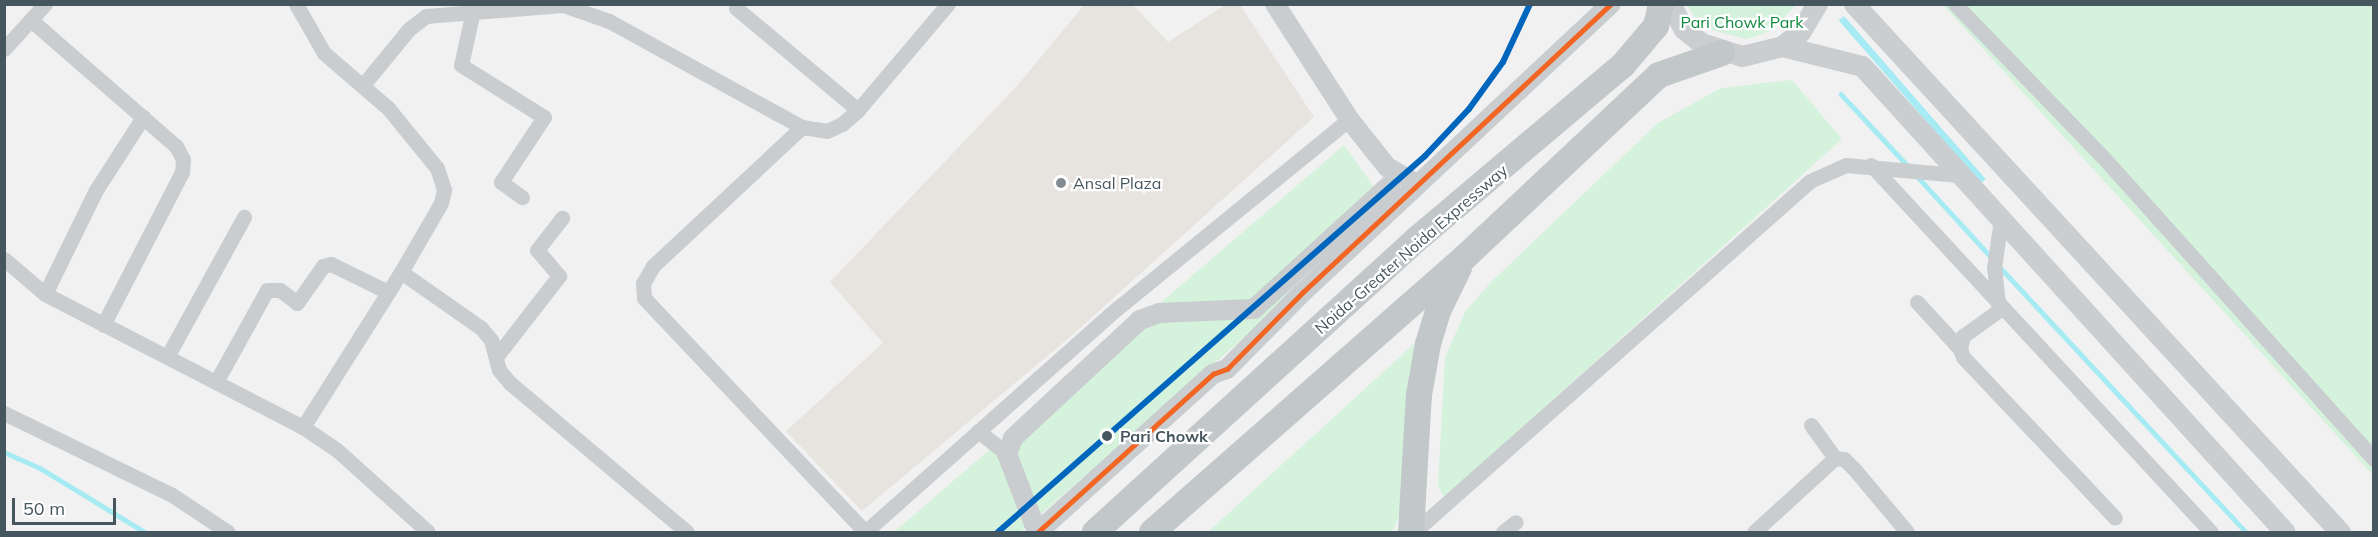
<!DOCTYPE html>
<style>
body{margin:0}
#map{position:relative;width:2378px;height:537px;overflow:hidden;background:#f2f1f1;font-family:Mulish,sans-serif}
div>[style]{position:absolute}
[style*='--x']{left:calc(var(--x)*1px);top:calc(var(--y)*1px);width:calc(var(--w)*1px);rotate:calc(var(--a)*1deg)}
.commercial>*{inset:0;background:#e7e3df}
.green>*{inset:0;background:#d4f2dc}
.water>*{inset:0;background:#a6ebf3;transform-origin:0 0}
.stream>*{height:4.5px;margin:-2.25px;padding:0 2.25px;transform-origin:2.25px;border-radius:2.25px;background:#a6ebf3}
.minor>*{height:15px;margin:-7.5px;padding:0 7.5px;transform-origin:7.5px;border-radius:7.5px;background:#cacdd0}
.tertiary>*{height:20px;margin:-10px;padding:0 10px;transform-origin:10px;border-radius:10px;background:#cacdd0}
.secondary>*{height:21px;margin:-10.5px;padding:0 10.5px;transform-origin:10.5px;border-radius:10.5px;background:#cbced1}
.trunk>*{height:26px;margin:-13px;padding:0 13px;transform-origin:13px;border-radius:13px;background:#c2c7ca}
.bus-1>*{height:4.5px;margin:-2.25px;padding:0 2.25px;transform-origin:2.25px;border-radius:2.25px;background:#f26522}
.metro-1>*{height:6px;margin:-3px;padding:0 3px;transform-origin:3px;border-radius:3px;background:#0065bd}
.dots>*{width:16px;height:16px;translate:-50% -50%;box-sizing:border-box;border:3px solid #fff;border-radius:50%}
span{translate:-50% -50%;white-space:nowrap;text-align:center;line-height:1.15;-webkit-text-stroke:4.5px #fff;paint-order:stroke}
.park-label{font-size:16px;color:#0f883e}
.poi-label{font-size:16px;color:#46565f}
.left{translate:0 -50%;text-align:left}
.street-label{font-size:16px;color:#46565f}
.stop-label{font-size:16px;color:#46565f;font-weight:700}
.frame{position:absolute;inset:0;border:6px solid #46565f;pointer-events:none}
.scale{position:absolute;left:12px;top:498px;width:104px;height:27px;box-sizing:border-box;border:3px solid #46565f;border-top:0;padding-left:8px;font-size:18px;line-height:21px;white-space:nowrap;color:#46565f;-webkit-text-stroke:4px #fff;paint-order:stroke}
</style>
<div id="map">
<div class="commercial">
<div style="clip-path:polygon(1084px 5px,1133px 5px,1168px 42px,1225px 5px,1240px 5px,1314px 117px,1070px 337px,862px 511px,786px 431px,883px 343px,830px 282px,1017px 86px)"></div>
</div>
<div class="green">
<div style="clip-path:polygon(1687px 5px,1796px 5px,1771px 31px,1746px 39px,1701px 27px)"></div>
<div style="clip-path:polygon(1943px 5px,2373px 5px,2373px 475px)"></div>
<div style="clip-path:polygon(1792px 80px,1842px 139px,1444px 498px,1438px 485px,1445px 357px,1465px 312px,1490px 283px,1658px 123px,1721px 88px)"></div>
<div style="clip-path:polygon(1344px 145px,1384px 201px,1376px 223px,1020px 532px,894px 532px)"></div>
<div style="clip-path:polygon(1415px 343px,1407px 499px,1392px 532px,1208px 532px)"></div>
</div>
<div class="water">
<div style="left:1844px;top:16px;width:216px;height:7px;rotate:49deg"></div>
</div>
<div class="stream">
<div style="--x:1841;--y:94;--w:100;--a:47"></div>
<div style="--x:1916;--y:175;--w:113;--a:47.5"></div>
<div style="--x:1997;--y:264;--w:366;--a:47.1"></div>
<div style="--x:4;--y:452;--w:39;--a:24"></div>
<div style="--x:40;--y:468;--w:123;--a:31.4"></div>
</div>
<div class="minor">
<div style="--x:296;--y:4;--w:56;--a:60.3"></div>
<div style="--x:324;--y:53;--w:84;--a:40.7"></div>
<div style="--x:388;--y:108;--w:77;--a:50.8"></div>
<div style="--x:437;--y:168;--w:23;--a:72"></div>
<div style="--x:444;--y:190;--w:13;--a:103"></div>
<div style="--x:441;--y:203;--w:80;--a:120.1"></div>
<div style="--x:1955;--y:4;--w:211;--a:46"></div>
<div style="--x:2102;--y:156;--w:407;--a:48.1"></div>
<div style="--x:468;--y:6;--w:7;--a:45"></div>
<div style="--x:473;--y:11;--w:55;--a:102.5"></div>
<div style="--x:461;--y:65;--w:98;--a:32.1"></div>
<div style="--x:544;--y:117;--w:78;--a:123.5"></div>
<div style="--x:501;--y:182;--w:26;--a:36"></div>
<div style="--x:736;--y:8;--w:159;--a:39.9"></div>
<div style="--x:32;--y:21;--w:191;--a:41"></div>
<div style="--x:176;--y:146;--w:15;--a:62"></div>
<div style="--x:183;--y:159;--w:13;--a:94"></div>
<div style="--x:182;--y:172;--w:172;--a:117.3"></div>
<div style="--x:4;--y:49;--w:61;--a:-47.7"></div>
<div style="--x:363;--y:85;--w:72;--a:-50.6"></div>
<div style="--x:409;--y:29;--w:21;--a:-37"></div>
<div style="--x:426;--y:16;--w:137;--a:-4.6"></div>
<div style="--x:563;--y:5;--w:49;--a:19.2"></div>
<div style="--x:609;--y:21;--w:220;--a:28.8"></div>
<div style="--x:802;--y:127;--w:25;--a:9"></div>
<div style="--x:827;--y:131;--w:17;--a:-25"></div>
<div style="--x:842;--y:124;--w:21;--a:-41"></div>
<div style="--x:858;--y:110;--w:139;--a:-49.7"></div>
<div style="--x:802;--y:127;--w:204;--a:137"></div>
<div style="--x:653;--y:266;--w:20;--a:120"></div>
<div style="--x:643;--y:283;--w:15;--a:86"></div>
<div style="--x:644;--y:298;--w:322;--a:46.6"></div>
<div style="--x:865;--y:532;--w:327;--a:-41.6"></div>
<div style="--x:1109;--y:315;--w:310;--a:-39.2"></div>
<div style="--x:1871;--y:165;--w:500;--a:47.19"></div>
<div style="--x:4;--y:259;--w:54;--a:40.5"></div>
<div style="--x:45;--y:294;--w:290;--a:27.3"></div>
<div style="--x:303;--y:427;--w:41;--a:34.1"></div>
<div style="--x:337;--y:450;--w:122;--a:42"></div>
<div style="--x:45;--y:294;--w:116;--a:-63.9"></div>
<div style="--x:96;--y:190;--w:87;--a:-57.2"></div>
<div style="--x:1917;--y:302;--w:64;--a:47.5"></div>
<div style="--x:1998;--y:304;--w:36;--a:-96"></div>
<div style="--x:1994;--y:268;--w:49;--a:-81.9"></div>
<div style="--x:2002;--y:308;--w:48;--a:144.3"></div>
<div style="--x:1963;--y:336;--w:13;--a:103"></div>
<div style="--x:1960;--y:349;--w:9;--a:69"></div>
<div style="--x:1963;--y:357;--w:221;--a:46.6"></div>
<div style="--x:167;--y:357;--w:160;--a:-61.2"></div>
<div style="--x:496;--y:357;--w:103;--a:-52.1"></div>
<div style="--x:559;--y:276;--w:34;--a:-130"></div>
<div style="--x:537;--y:250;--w:41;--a:-52"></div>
<div style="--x:216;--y:382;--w:105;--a:-61"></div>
<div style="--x:267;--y:290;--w:13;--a:0"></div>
<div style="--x:280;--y:290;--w:21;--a:37"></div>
<div style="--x:297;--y:303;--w:45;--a:-54.9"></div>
<div style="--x:323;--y:266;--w:8;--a:-14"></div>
<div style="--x:331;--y:264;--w:64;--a:26.2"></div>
<div style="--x:4;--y:413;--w:187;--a:26"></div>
<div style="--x:172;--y:495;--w:67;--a:33.5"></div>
<div style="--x:1811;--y:425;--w:41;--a:54"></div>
<div style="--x:303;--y:427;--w:183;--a:-57.7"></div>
<div style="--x:401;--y:272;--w:98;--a:35"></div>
<div style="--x:481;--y:328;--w:16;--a:50"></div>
<div style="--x:491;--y:340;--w:31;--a:75"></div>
<div style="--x:499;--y:370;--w:17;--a:50"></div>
<div style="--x:510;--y:383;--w:231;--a:40.1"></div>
<div style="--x:978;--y:431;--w:37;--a:38"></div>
<div style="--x:1414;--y:532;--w:529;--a:-41.55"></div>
<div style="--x:1810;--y:181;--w:39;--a:-24"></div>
<div style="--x:1846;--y:165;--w:111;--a:5.1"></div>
<div style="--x:1503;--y:532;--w:16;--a:-38"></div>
<div style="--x:1754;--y:532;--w:110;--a:-42.4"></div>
<div style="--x:1835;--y:458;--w:9;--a:6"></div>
<div style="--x:1844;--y:459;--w:16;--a:45"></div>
<div style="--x:1855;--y:470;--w:81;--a:50"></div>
</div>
<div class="tertiary">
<div style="--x:1275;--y:4;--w:137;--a:57.2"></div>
<div style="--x:1349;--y:119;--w:61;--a:51.6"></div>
<div style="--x:1387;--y:167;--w:34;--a:30"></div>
<div style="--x:1037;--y:532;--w:84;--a:-111"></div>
<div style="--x:1007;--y:454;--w:17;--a:-69"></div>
<div style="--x:1013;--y:438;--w:173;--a:-42.9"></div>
<div style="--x:1140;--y:320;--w:20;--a:-20"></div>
<div style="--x:1159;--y:313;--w:95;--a:-2.4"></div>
<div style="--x:1254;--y:309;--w:185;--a:-42.4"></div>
<div style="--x:1038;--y:532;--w:236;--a:-42.1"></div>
<div style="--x:1213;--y:374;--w:15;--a:-20"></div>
<div style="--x:1227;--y:369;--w:107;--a:-45.4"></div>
<div style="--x:1302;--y:293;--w:423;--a:-43.1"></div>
</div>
<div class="secondary">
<div style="--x:1670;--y:4;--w:29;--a:61"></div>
<div style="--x:1684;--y:29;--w:22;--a:39"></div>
<div style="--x:1701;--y:43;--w:43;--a:17.6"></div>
<div style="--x:1742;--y:56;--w:41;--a:-14"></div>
<div style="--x:1782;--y:46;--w:23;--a:-38"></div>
<div style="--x:1800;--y:32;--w:33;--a:-59"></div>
<div style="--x:1854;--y:4;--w:718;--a:47.37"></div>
<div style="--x:1782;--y:46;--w:82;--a:14"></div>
<div style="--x:1862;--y:66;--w:629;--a:47.77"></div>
</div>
<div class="trunk">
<div style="--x:1095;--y:532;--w:435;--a:-42.3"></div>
<div style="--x:1417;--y:239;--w:270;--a:-40.2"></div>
<div style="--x:1623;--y:65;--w:51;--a:-49.8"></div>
<div style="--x:1656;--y:26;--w:23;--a:-77"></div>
<div style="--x:1152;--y:532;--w:417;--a:-41.3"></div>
<div style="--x:1465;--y:257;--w:266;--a:-43.2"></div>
<div style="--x:1659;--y:75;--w:67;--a:-19.2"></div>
<div style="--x:1411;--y:532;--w:137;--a:-86.7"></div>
<div style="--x:1419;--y:395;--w:52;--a:-80"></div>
<div style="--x:1428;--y:344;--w:34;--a:-73"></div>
<div style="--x:1438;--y:311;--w:48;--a:-64"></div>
</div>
<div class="bus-1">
<div style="--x:1038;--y:532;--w:236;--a:-42.1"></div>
<div style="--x:1213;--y:374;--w:15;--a:-20"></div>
<div style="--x:1227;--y:369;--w:107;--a:-45.4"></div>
<div style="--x:1302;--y:293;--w:423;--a:-43.1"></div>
</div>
<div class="metro-1">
<div style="--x:998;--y:532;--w:569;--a:-41.37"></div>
<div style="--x:1425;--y:156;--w:64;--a:-46.9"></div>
<div style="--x:1469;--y:109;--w:58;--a:-54.1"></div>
<div style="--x:1503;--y:62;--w:64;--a:-65"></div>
</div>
<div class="dots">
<div style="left:1061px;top:183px;background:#828c92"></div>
<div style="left:1107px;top:436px;background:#46565f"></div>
</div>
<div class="park-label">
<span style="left:1742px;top:22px">Pari Chowk Park</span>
</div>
<div class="poi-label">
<span class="left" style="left:1073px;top:183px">Ansal Plaza</span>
</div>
<div class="street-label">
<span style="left:1411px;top:249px;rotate:-41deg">Noida-Greater Noida Expressway</span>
</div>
<div class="stop-label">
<span class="left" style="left:1120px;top:436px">Pari Chowk</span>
</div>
<div class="frame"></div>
<div class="scale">50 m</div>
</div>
